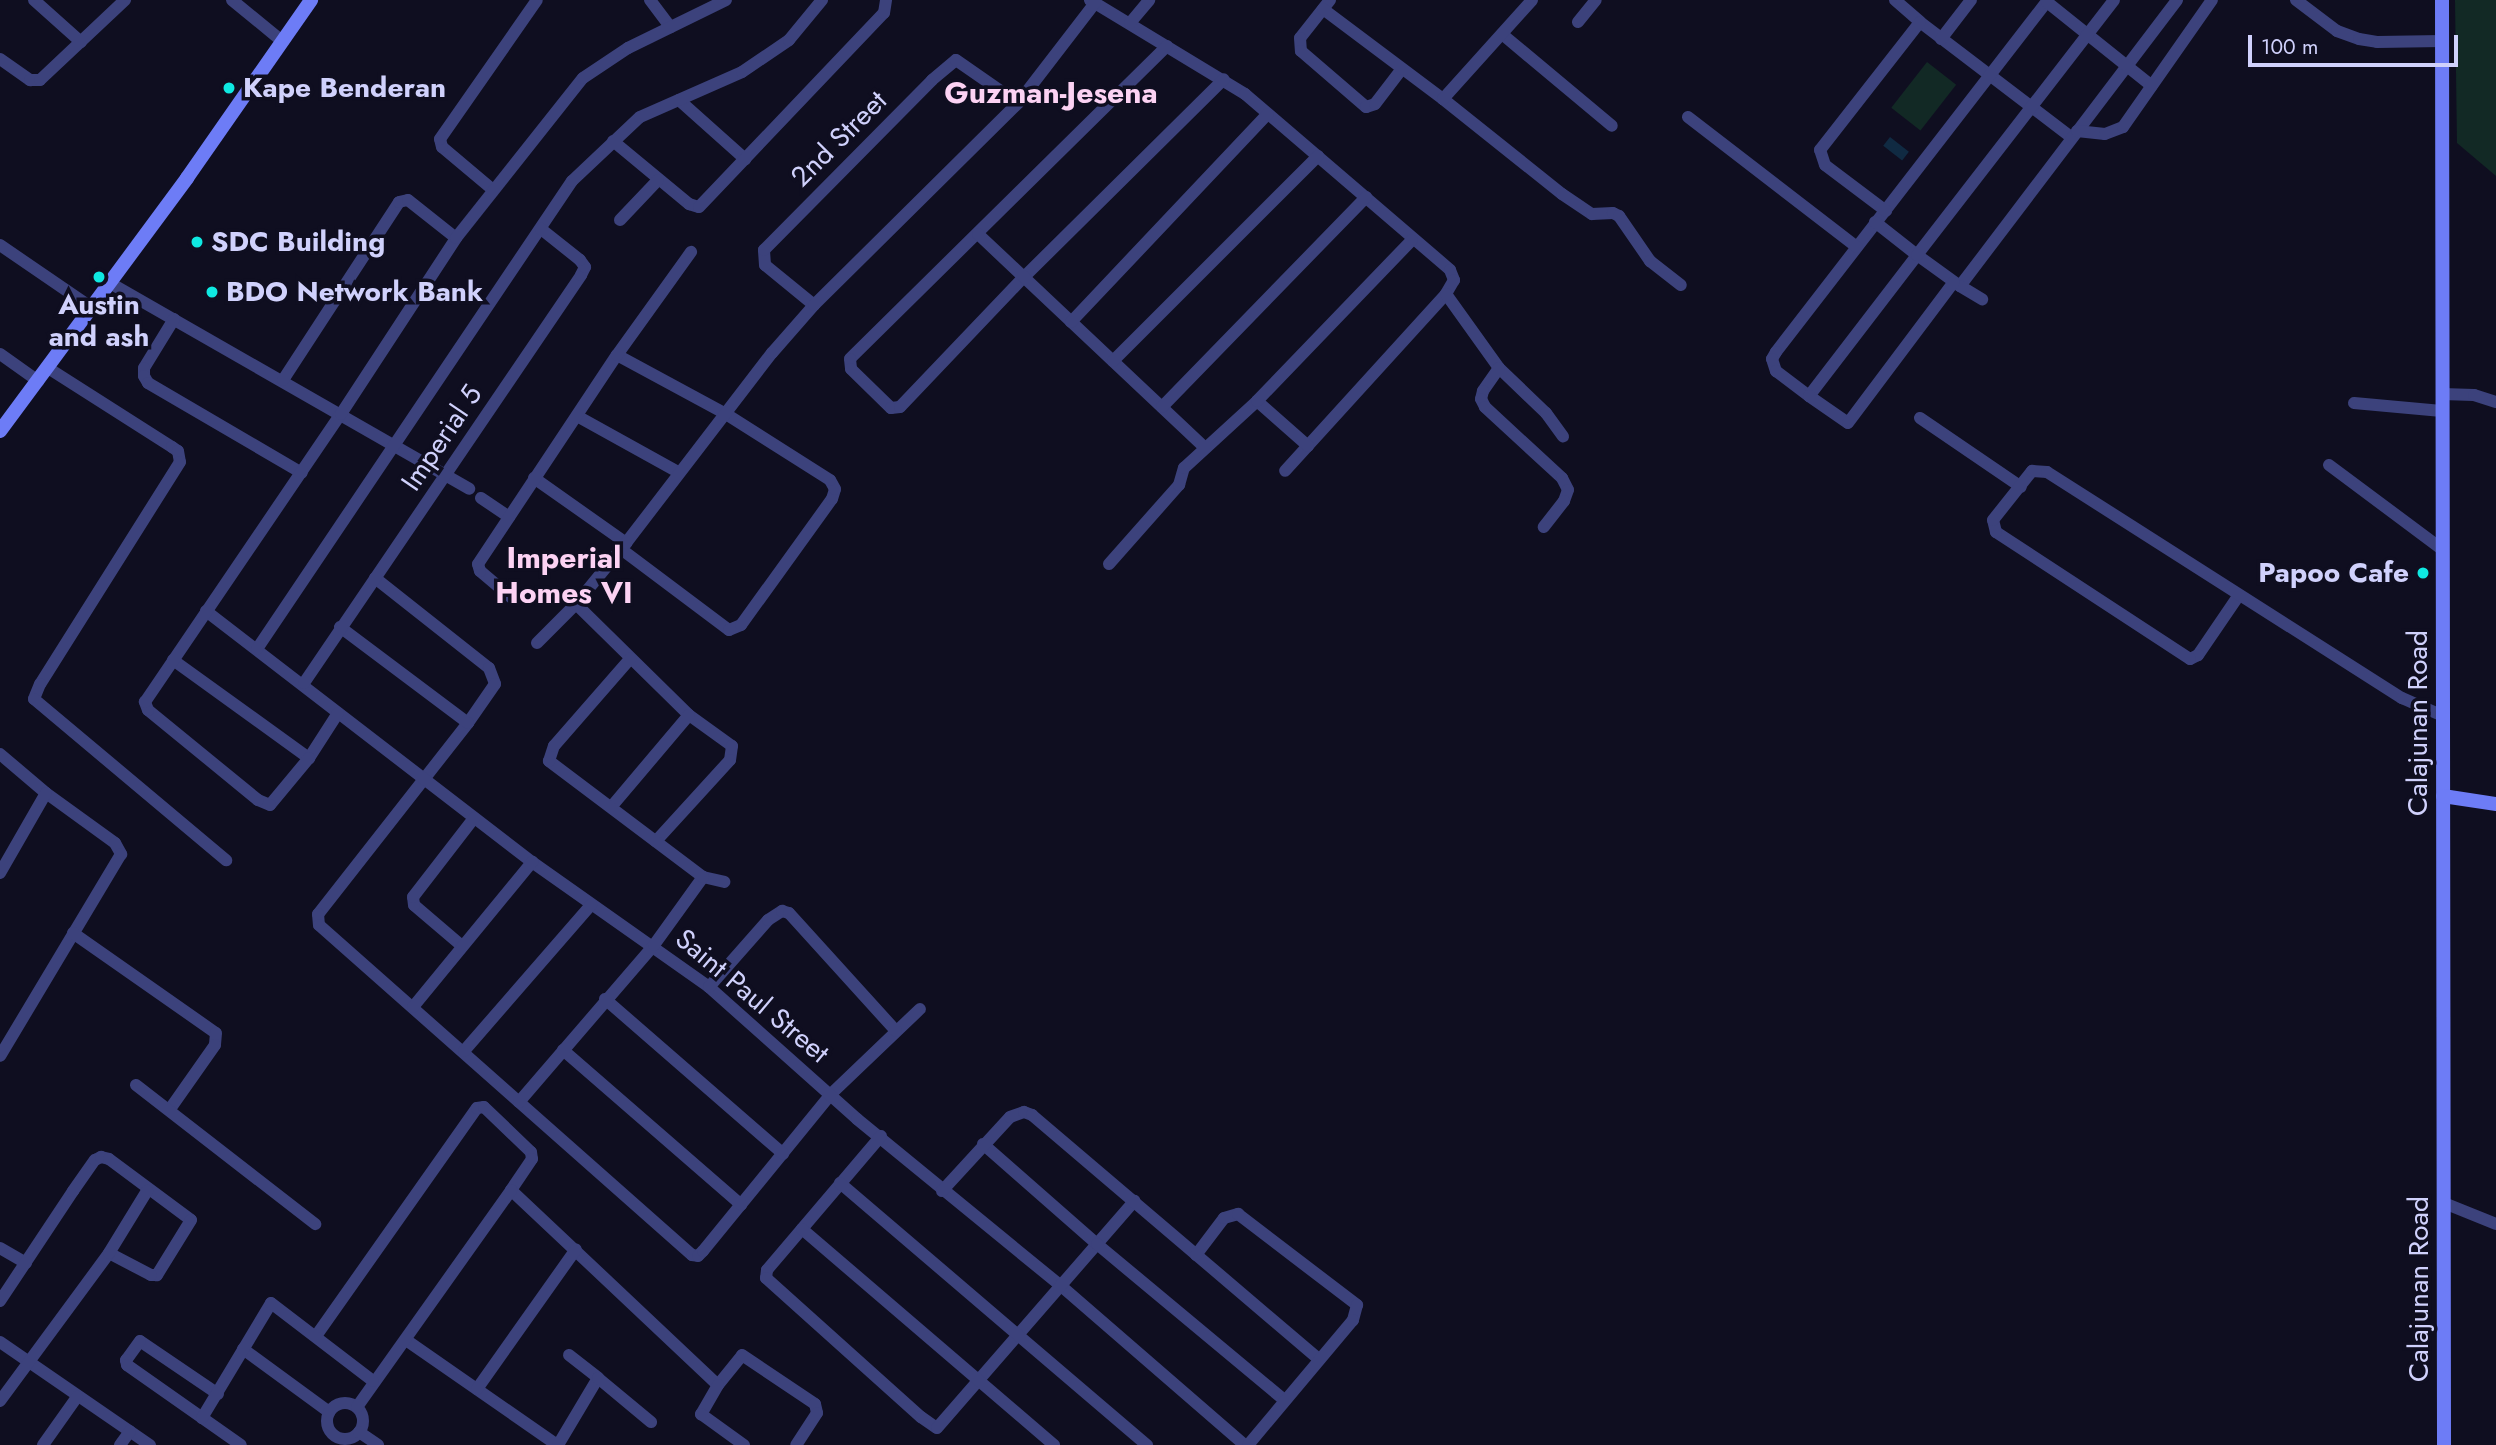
<!DOCTYPE html>
<style>
body{margin:0}
#map{position:relative;width:2496px;height:1445px;overflow:hidden;background:#0f0e20;font-family:Jost,sans-serif}
div>[style]{position:absolute}
[style*='--x']{left:calc(var(--x)*1px);top:calc(var(--y)*1px);width:calc(var(--w)*1px);rotate:calc(var(--a)*1deg)}
.green>*{inset:0;background:#122925;transform-origin:0 0}
.water>*{inset:0;background:#102a42;transform-origin:0 0}
.street>*{height:12px;margin:-6px;padding:0 6px;transform-origin:6px;border-radius:6px;background:#3c427c}
.street>.ring{margin:-6px;padding:0;box-sizing:content-box;background:none;border:12px solid #3c427c;border-radius:50%}
.secondary>*{height:14px;margin:-7px;padding:0 7px;transform-origin:7px;border-radius:7px;background:#6d7cf6}
.dots>*{width:19px;height:19px;translate:-50% -50%;box-sizing:border-box;border:4px solid #0f0e20;border-radius:50%}
span{translate:-50% -50%;white-space:nowrap;text-align:center;line-height:1.15;-webkit-text-stroke:7px #0f0e20;paint-order:stroke}
.poi-label{font-size:28px;color:#d0d1fc;font-weight:700}
.left{translate:0 -50%;text-align:left}
.right{translate:-100% -50%;text-align:right}
.street-label{font-size:28px;color:#d0d1fc}
.neighbourhood-label{font-size:30px;color:#fcd2f3;font-weight:700}
.scale{position:absolute;left:2248px;top:35px;width:210px;height:32px;box-sizing:border-box;border:4px solid #d0d1fc;border-top:0;padding-left:9px;font-size:21px;line-height:24px;white-space:nowrap;color:#d0d1fc;-webkit-text-stroke:5px #0f0e20;paint-order:stroke}
</style>
<div id="map">
<div class="green">
<div style="clip-path:polygon(2455px 0,2496px 0,2496px 176px,2457px 143px)"></div>
<div style="left:1927px;top:62px;width:37px;height:58px;rotate:38deg"></div>
</div>
<div class="water">
<div style="left:1890px;top:137px;width:24px;height:11px;rotate:38deg"></div>
</div>
<div class="street">
<div style="--x:34;--y:0;--w:63;--a:41.8"></div>
<div style="--x:232;--y:0;--w:65;--a:39.4"></div>
<div style="--x:650;--y:0;--w:34;--a:53"></div>
<div style="--x:1090;--y:0;--w:181;--a:31.2"></div>
<div style="--x:1245;--y:94;--w:270;--a:40.6"></div>
<div style="--x:1450;--y:270;--w:11;--a:68"></div>
<div style="--x:1454;--y:280;--w:16;--a:120"></div>
<div style="--x:1446;--y:294;--w:239;--a:132.3"></div>
<div style="--x:1330;--y:0;--w:48;--a:128.3"></div>
<div style="--x:1300;--y:38;--w:13;--a:86"></div>
<div style="--x:1301;--y:51;--w:86;--a:40.7"></div>
<div style="--x:1366;--y:107;--w:9;--a:-18"></div>
<div style="--x:1375;--y:104;--w:43;--a:-52.6"></div>
<div style="--x:1895;--y:0;--w:33;--a:41"></div>
<div style="--x:1920;--y:22;--w:191;--a:37.3"></div>
<div style="--x:2048;--y:0;--w:445;--a:127.7"></div>
<div style="--x:1776;--y:352;--w:8;--a:120"></div>
<div style="--x:1772;--y:359;--w:13;--a:72"></div>
<div style="--x:1776;--y:371;--w:41;--a:37.1"></div>
<div style="--x:1809;--y:396;--w:178;--a:-52.5"></div>
<div style="--x:1917;--y:255;--w:53;--a:35.8"></div>
<div style="--x:1960;--y:286;--w:359;--a:-52.8"></div>
<div style="--x:2296;--y:0;--w:51;--a:37.1"></div>
<div style="--x:2337;--y:31;--w:23;--a:20"></div>
<div style="--x:2359;--y:39;--w:18;--a:9"></div>
<div style="--x:2377;--y:42;--w:65;--a:-0.9"></div>
<div style="--x:2047;--y:2;--w:134;--a:38.7"></div>
<div style="--x:1323;--y:9;--w:150;--a:36.9"></div>
<div style="--x:1443;--y:99;--w:152;--a:38.6"></div>
<div style="--x:1562;--y:194;--w:36;--a:34"></div>
<div style="--x:1592;--y:214;--w:21;--a:-3"></div>
<div style="--x:1613;--y:213;--w:7;--a:27"></div>
<div style="--x:1619;--y:216;--w:55;--a:55.4"></div>
<div style="--x:1650;--y:261;--w:39;--a:38"></div>
<div style="--x:1578;--y:22;--w:28;--a:-51"></div>
<div style="--x:1130;--y:23;--w:30;--a:-50"></div>
<div style="--x:1502;--y:34;--w:143;--a:39.9"></div>
<div style="--x:1941;--y:39;--w:49;--a:-52.4"></div>
<div style="--x:1167;--y:46;--w:445;--a:135.4"></div>
<div style="--x:850;--y:359;--w:10;--a:84"></div>
<div style="--x:851;--y:369;--w:56;--a:44.3"></div>
<div style="--x:891;--y:408;--w:9;--a:-6"></div>
<div style="--x:900;--y:407;--w:180;--a:-46.4"></div>
<div style="--x:1024;--y:277;--w:281;--a:-44.7"></div>
<div style="--x:0;--y:59;--w:37;--a:35"></div>
<div style="--x:30;--y:80;--w:10;--a:0"></div>
<div style="--x:40;--y:80;--w:117;--a:-43.3"></div>
<div style="--x:1443;--y:99;--w:133;--a:-48"></div>
<div style="--x:679;--y:100;--w:89;--a:41.8"></div>
<div style="--x:1688;--y:117;--w:213;--a:37.6"></div>
<div style="--x:2077;--y:131;--w:28;--a:6"></div>
<div style="--x:2105;--y:134;--w:19;--a:-21"></div>
<div style="--x:2123;--y:127;--w:155;--a:-55"></div>
<div style="--x:613;--y:141;--w:99;--a:39.7"></div>
<div style="--x:689;--y:204;--w:10;--a:17"></div>
<div style="--x:699;--y:207;--w:268;--a:-46.4"></div>
<div style="--x:884;--y:13;--w:13;--a:-81"></div>
<div style="--x:492;--y:189;--w:65;--a:-140"></div>
<div style="--x:442;--y:147;--w:8;--a:-104"></div>
<div style="--x:440;--y:139;--w:169;--a:-55.1"></div>
<div style="--x:1886;--y:211;--w:76;--a:-143"></div>
<div style="--x:1825;--y:165;--w:16;--a:-108"></div>
<div style="--x:1820;--y:150;--w:162;--a:-52"></div>
<div style="--x:620;--y:220;--w:55;--a:-46.5"></div>
<div style="--x:1875;--y:222;--w:53;--a:38.2"></div>
<div style="--x:1917;--y:255;--w:322;--a:-52.3"></div>
<div style="--x:978;--y:234;--w:312;--a:43.3"></div>
<div style="--x:0;--y:245;--w:112;--a:34.4"></div>
<div style="--x:110;--y:283;--w:414;--a:29.8"></div>
<div style="--x:1960;--y:286;--w:26;--a:31"></div>
<div style="--x:1446;--y:294;--w:91;--a:54.4"></div>
<div style="--x:1499;--y:368;--w:65;--a:43.8"></div>
<div style="--x:1546;--y:413;--w:29;--a:54"></div>
<div style="--x:814;--y:305;--w:63;--a:-140.8"></div>
<div style="--x:765;--y:265;--w:15;--a:-94"></div>
<div style="--x:764;--y:250;--w:239;--a:-45.3"></div>
<div style="--x:932;--y:80;--w:31;--a:-40"></div>
<div style="--x:956;--y:60;--w:75;--a:34.7"></div>
<div style="--x:174;--y:319;--w:57;--a:121.5"></div>
<div style="--x:144;--y:368;--w:8;--a:90"></div>
<div style="--x:144;--y:376;--w:8;--a:60"></div>
<div style="--x:148;--y:383;--w:178;--a:30.3"></div>
<div style="--x:1071;--y:322;--w:286;--a:-46.6"></div>
<div style="--x:0;--y:354;--w:47;--a:35.4"></div>
<div style="--x:1113;--y:361;--w:290;--a:-45"></div>
<div style="--x:48;--y:368;--w:147;--a:32.5"></div>
<div style="--x:172;--y:447;--w:7;--a:34"></div>
<div style="--x:178;--y:451;--w:11;--a:80"></div>
<div style="--x:180;--y:462;--w:262;--a:122.2"></div>
<div style="--x:40;--y:684;--w:16;--a:112"></div>
<div style="--x:34;--y:699;--w:251;--a:40"></div>
<div style="--x:1499;--y:368;--w:28;--a:125"></div>
<div style="--x:1483;--y:391;--w:8;--a:104"></div>
<div style="--x:1481;--y:399;--w:9;--a:63"></div>
<div style="--x:1485;--y:407;--w:105;--a:42.7"></div>
<div style="--x:1562;--y:478;--w:13;--a:63"></div>
<div style="--x:1568;--y:490;--w:12;--a:110"></div>
<div style="--x:1564;--y:501;--w:33;--a:128"></div>
<div style="--x:283;--y:380;--w:212;--a:-56.9"></div>
<div style="--x:399;--y:202;--w:9;--a:-13"></div>
<div style="--x:408;--y:200;--w:61;--a:38.4"></div>
<div style="--x:2442;--y:394;--w:32;--a:2"></div>
<div style="--x:2474;--y:395;--w:23;--a:18"></div>
<div style="--x:1809;--y:396;--w:47;--a:34.7"></div>
<div style="--x:1848;--y:423;--w:176;--a:-53.1"></div>
<div style="--x:1257;--y:401;--w:68;--a:41.4"></div>
<div style="--x:2354;--y:403;--w:88;--a:5.2"></div>
<div style="--x:1162;--y:407;--w:293;--a:-45.8"></div>
<div style="--x:577;--y:416;--w:115;--a:29"></div>
<div style="--x:1920;--y:418;--w:122;--a:34.3"></div>
<div style="--x:2329;--y:465;--w:142;--a:36.7"></div>
<div style="--x:534;--y:478;--w:113;--a:35.2"></div>
<div style="--x:626;--y:543;--w:8;--a:130"></div>
<div style="--x:621;--y:549;--w:135;--a:36.9"></div>
<div style="--x:729;--y:630;--w:13;--a:-23"></div>
<div style="--x:741;--y:625;--w:155;--a:-54.2"></div>
<div style="--x:832;--y:499;--w:10;--a:-73"></div>
<div style="--x:835;--y:489;--w:10;--a:-119"></div>
<div style="--x:830;--y:480;--w:123;--a:-147.6"></div>
<div style="--x:726;--y:414;--w:124;--a:-151.6"></div>
<div style="--x:481;--y:498;--w:34;--a:34"></div>
<div style="--x:1109;--y:564;--w:106;--a:-48.5"></div>
<div style="--x:1179;--y:485;--w:18;--a:-74"></div>
<div style="--x:1184;--y:468;--w:99;--a:-42.5"></div>
<div style="--x:1257;--y:401;--w:223;--a:-46.1"></div>
<div style="--x:375;--y:578;--w:145;--a:38.3"></div>
<div style="--x:489;--y:668;--w:17;--a:69"></div>
<div style="--x:495;--y:684;--w:47;--a:124.7"></div>
<div style="--x:468;--y:723;--w:243;--a:128.1"></div>
<div style="--x:318;--y:914;--w:11;--a:85"></div>
<div style="--x:319;--y:925;--w:498;--a:41.5"></div>
<div style="--x:692;--y:1255;--w:6;--a:9"></div>
<div style="--x:698;--y:1256;--w:7;--a:-45"></div>
<div style="--x:703;--y:1251;--w:203;--a:-50.8"></div>
<div style="--x:831;--y:1094;--w:123;--a:-43.7"></div>
<div style="--x:2239;--y:595;--w:73;--a:124.3"></div>
<div style="--x:2198;--y:655;--w:9;--a:153"></div>
<div style="--x:2190;--y:659;--w:232;--a:-146.8"></div>
<div style="--x:1996;--y:532;--w:12;--a:-104"></div>
<div style="--x:1993;--y:520;--w:63;--a:-51.5"></div>
<div style="--x:2032;--y:471;--w:15;--a:4"></div>
<div style="--x:2047;--y:472;--w:421;--a:32.5"></div>
<div style="--x:2402;--y:698;--w:45;--a:23.7"></div>
<div style="--x:513;--y:599;--w:43;--a:-139.7"></div>
<div style="--x:480;--y:571;--w:7;--a:-106"></div>
<div style="--x:478;--y:564;--w:251;--a:-56.4"></div>
<div style="--x:617;--y:355;--w:127;--a:-54.3"></div>
<div style="--x:576;--y:604;--w:158;--a:44.5"></div>
<div style="--x:689;--y:715;--w:53;--a:35.8"></div>
<div style="--x:732;--y:746;--w:14;--a:98"></div>
<div style="--x:730;--y:760;--w:110;--a:132.4"></div>
<div style="--x:206;--y:611;--w:411;--a:37.6"></div>
<div style="--x:532;--y:862;--w:217;--a:35.2"></div>
<div style="--x:709;--y:987;--w:198;--a:41.7"></div>
<div style="--x:857;--y:1119;--w:262;--a:39.3"></div>
<div style="--x:1060;--y:1285;--w:245;--a:40.9"></div>
<div style="--x:340;--y:627;--w:160;--a:36.9"></div>
<div style="--x:537;--y:643;--w:55;--a:-45"></div>
<div style="--x:576;--y:604;--w:79;--a:-50.7"></div>
<div style="--x:626;--y:543;--w:240;--a:-52.5"></div>
<div style="--x:772;--y:353;--w:64;--a:-48.8"></div>
<div style="--x:814;--y:305;--w:287;--a:-44.7"></div>
<div style="--x:1018;--y:103;--w:126;--a:-52.4"></div>
<div style="--x:257;--y:649;--w:564;--a:-56.06"></div>
<div style="--x:572;--y:181;--w:93;--a:-43.3"></div>
<div style="--x:640;--y:117;--w:111;--a:-23.8"></div>
<div style="--x:742;--y:72;--w:57;--a:-34.2"></div>
<div style="--x:789;--y:40;--w:52;--a:-50.5"></div>
<div style="--x:173;--y:660;--w:168;--a:35.8"></div>
<div style="--x:304;--y:683;--w:493;--a:-55.8"></div>
<div style="--x:581;--y:275;--w:9;--a:-63"></div>
<div style="--x:585;--y:267;--w:9;--a:-126"></div>
<div style="--x:580;--y:260;--w:50;--a:-141.5"></div>
<div style="--x:338;--y:713;--w:54;--a:122.8"></div>
<div style="--x:309;--y:758;--w:61;--a:129.7"></div>
<div style="--x:270;--y:805;--w:13;--a:-157"></div>
<div style="--x:258;--y:800;--w:142;--a:-140.7"></div>
<div style="--x:148;--y:710;--w:9;--a:-111"></div>
<div style="--x:145;--y:702;--w:348;--a:-55.8"></div>
<div style="--x:341;--y:414;--w:210;--a:-56.8"></div>
<div style="--x:456;--y:238;--w:204;--a:-51.6"></div>
<div style="--x:583;--y:78;--w:54;--a:-33.7"></div>
<div style="--x:628;--y:48;--w:109;--a:-26.1"></div>
<div style="--x:0;--y:754;--w:60;--a:40.3"></div>
<div style="--x:46;--y:793;--w:85;--a:35.9"></div>
<div style="--x:115;--y:843;--w:13;--a:61"></div>
<div style="--x:121;--y:854;--w:235;--a:120.9"></div>
<div style="--x:612;--y:806;--w:119;--a:-49.8"></div>
<div style="--x:0;--y:873;--w:92;--a:-60.1"></div>
<div style="--x:703;--y:877;--w:22;--a:13"></div>
<div style="--x:73;--y:933;--w:174;--a:35"></div>
<div style="--x:216;--y:1033;--w:12;--a:95"></div>
<div style="--x:215;--y:1045;--w:78;--a:125.1"></div>
<div style="--x:462;--y:946;--w:63;--a:-139.5"></div>
<div style="--x:414;--y:905;--w:8;--a:-97"></div>
<div style="--x:413;--y:897;--w:100;--a:-52.3"></div>
<div style="--x:709;--y:987;--w:89;--a:-48.6"></div>
<div style="--x:768;--y:920;--w:17;--a:-33"></div>
<div style="--x:782;--y:911;--w:7;--a:16"></div>
<div style="--x:789;--y:913;--w:159;--a:47.8"></div>
<div style="--x:605;--y:999;--w:236;--a:41"></div>
<div style="--x:413;--y:1007;--w:188;--a:-50.6"></div>
<div style="--x:563;--y:1050;--w:236;--a:41"></div>
<div style="--x:464;--y:1051;--w:194;--a:-49"></div>
<div style="--x:136;--y:1085;--w:227;--a:37.8"></div>
<div style="--x:519;--y:1102;--w:207;--a:-49.3"></div>
<div style="--x:654;--y:945;--w:84;--a:-54.2"></div>
<div style="--x:703;--y:877;--w:193;--a:-143"></div>
<div style="--x:549;--y:761;--w:16;--a:-72"></div>
<div style="--x:554;--y:746;--w:116;--a:-48.9"></div>
<div style="--x:881;--y:1136;--w:176;--a:130.4"></div>
<div style="--x:767;--y:1270;--w:8;--a:97"></div>
<div style="--x:766;--y:1278;--w:208;--a:41.9"></div>
<div style="--x:921;--y:1417;--w:19;--a:35"></div>
<div style="--x:937;--y:1428;--w:301;--a:-49"></div>
<div style="--x:983;--y:1144;--w:152;--a:41.3"></div>
<div style="--x:1097;--y:1244;--w:244;--a:39.8"></div>
<div style="--x:840;--y:1183;--w:404;--a:40.5"></div>
<div style="--x:942;--y:1191;--w:100;--a:-47.4"></div>
<div style="--x:1010;--y:1117;--w:15;--a:-20"></div>
<div style="--x:1024;--y:1112;--w:9;--a:21"></div>
<div style="--x:1032;--y:1115;--w:377;--a:40.4"></div>
<div style="--x:2444;--y:1203;--w:56;--a:22"></div>
<div style="--x:802;--y:1229;--w:332;--a:40.6"></div>
<div style="--x:0;--y:1248;--w:30;--a:30"></div>
<div style="--x:1196;--y:1255;--w:46;--a:-52.9"></div>
<div style="--x:1224;--y:1218;--w:15;--a:-16"></div>
<div style="--x:1238;--y:1214;--w:150;--a:37.4"></div>
<div style="--x:1357;--y:1305;--w:16;--a:105"></div>
<div style="--x:1353;--y:1320;--w:163;--a:130"></div>
<div style="--x:0;--y:1301;--w:132;--a:-56.4"></div>
<div style="--x:73;--y:1191;--w:38;--a:-55"></div>
<div style="--x:95;--y:1160;--w:7;--a:-27"></div>
<div style="--x:101;--y:1157;--w:8;--a:14"></div>
<div style="--x:109;--y:1159;--w:102;--a:36.6"></div>
<div style="--x:191;--y:1220;--w:65;--a:121.7"></div>
<div style="--x:157;--y:1275;--w:6;--a:180"></div>
<div style="--x:151;--y:1275;--w:47;--a:-152.4"></div>
<div style="--x:316;--y:1336;--w:279;--a:-54.8"></div>
<div style="--x:477;--y:1108;--w:7;--a:-8"></div>
<div style="--x:484;--y:1107;--w:65;--a:43.8"></div>
<div style="--x:531;--y:1152;--w:7;--a:82"></div>
<div style="--x:532;--y:1159;--w:37;--a:124"></div>
<div style="--x:511;--y:1190;--w:284;--a:43.3"></div>
<div style="--x:718;--y:1385;--w:38;--a:-51"></div>
<div style="--x:742;--y:1355;--w:88;--a:33.9"></div>
<div style="--x:815;--y:1404;--w:9;--a:77"></div>
<div style="--x:817;--y:1413;--w:38;--a:123"></div>
<div style="--x:406;--y:1340;--w:184;--a:34.8"></div>
<div style="--x:0;--y:1342;--w:182;--a:34.5"></div>
<div style="--x:243;--y:1349;--w:107;--a:36.2"></div>
<div style="--x:569;--y:1355;--w:37;--a:38"></div>
<div style="--x:718;--y:1385;--w:34;--a:120"></div>
<div style="--x:701;--y:1414;--w:53;--a:35.8"></div>
<div style="--x:477;--y:1389;--w:171;--a:-54.7"></div>
<div style="--x:218;--y:1394;--w:94;--a:-145.8"></div>
<div style="--x:140;--y:1341;--w:24;--a:126"></div>
<div style="--x:126;--y:1360;--w:5;--a:79"></div>
<div style="--x:127;--y:1365;--w:139;--a:35.1"></div>
<div style="--x:0;--y:1401;--w:184;--a:-53.6"></div>
<div style="--x:109;--y:1253;--w:73;--a:-58.5"></div>
<div class="ring" style="left:327px;top:1403px;width:24px;height:24px"></div>
<div style="--x:357;--y:1407;--w:266;--a:-54.6"></div>
<div style="--x:202;--y:1418;--w:134;--a:-59"></div>
<div style="--x:271;--y:1303;--w:128;--a:37.4"></div>
<div style="--x:359;--y:1432;--w:23;--a:34"></div>
<div style="--x:43;--y:1445;--w:59;--a:-54.7"></div>
<div style="--x:120;--y:1445;--w:17;--a:-54"></div>
<div style="--x:558;--y:1445;--w:78;--a:-59.2"></div>
<div style="--x:598;--y:1378;--w:69;--a:39.7"></div>
</div>
<div class="secondary">
<div style="--x:2442;--y:0;--w:1445;--a:89.92"></div>
<div style="--x:0;--y:431;--w:315;--a:-53.5"></div>
<div style="--x:187;--y:178;--w:217;--a:-55.1"></div>
<div style="--x:2443;--y:796;--w:54;--a:8.6"></div>
</div>
<div class="dots">
<div style="left:229px;top:88px;background:#0fe9e2"></div>
<div style="left:197px;top:242px;background:#0fe9e2"></div>
<div style="left:99px;top:277px;background:#0fe9e2"></div>
<div style="left:212px;top:292px;background:#0fe9e2"></div>
<div style="left:2423px;top:573px;background:#0fe9e2"></div>
</div>
<div class="poi-label">
<span class="left" style="left:243px;top:88px">Kape Benderan</span>
<span class="left" style="left:211px;top:242px">SDC Building</span>
<span class="left" style="left:226px;top:292px">BDO Network Bank</span>
<span style="left:99px;top:321px">Austin<br>and ash</span>
<span class="right" style="left:2409px;top:573px">Papoo Cafe</span>
</div>
<div class="street-label">
<span style="left:839px;top:139px;rotate:-45deg">2nd Street</span>
<span style="left:442px;top:438px;rotate:-56deg">Imperial 5</span>
<span style="left:2418px;top:723px;rotate:-90deg">Calajunan Road</span>
<span style="left:752px;top:996px;rotate:40deg">Saint Paul Street</span>
<span style="left:2419px;top:1289px;rotate:-90deg">Calajunan Road</span>
</div>
<div class="neighbourhood-label">
<span style="left:1051px;top:93px">Guzman-Jesena</span>
<span style="left:564px;top:575px">Imperial<br>Homes VI</span>
</div>
<div class="scale">100 m</div>
</div>
